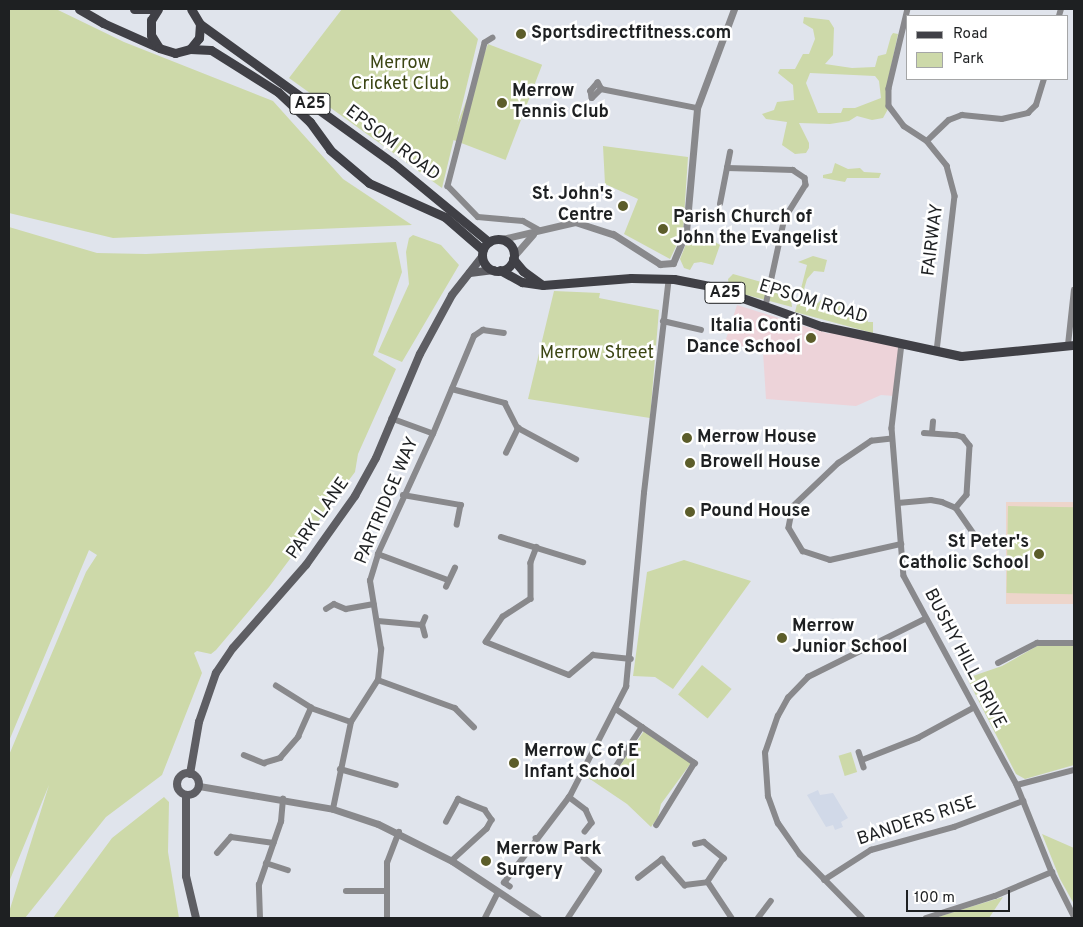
<!DOCTYPE html>
<style>
body{margin:0}
#map{position:relative;width:1083px;height:927px;overflow:hidden;background:#e0e4ec;font-family:Overpass,sans-serif}
div>[style]{position:absolute}
[style*='--x']{left:calc(var(--x)*1px);top:calc(var(--y)*1px);width:calc(var(--w)*1px);rotate:calc(var(--a)*1deg)}
.commercial>*{inset:0;background:#edd3d9}
.built>*{inset:0;background:#d1d9e8}
.education>*{inset:0;background:#edd5cb;transform-origin:0 0}
.green>*{inset:0;background:#cdd9a9;transform-origin:0 0}
.minor>*{height:5.5px;margin:-2.75px;padding:0 2.75px;transform-origin:2.75px;border-radius:2.75px;background:#89898c}
.tertiary>*{height:7px;margin:-3.5px;padding:0 3.5px;transform-origin:3.5px;border-radius:3.5px;background:#89898c}
.secondary>*{height:8px;margin:-4px;padding:0 4px;transform-origin:4px;border-radius:4px;background:#5e5e63}
.secondary>.ring{margin:-4px;padding:0;box-sizing:content-box;background:none;border:8px solid #5e5e63;border-radius:50%}
.primary>*{height:9px;margin:-4.5px;padding:0 4.5px;transform-origin:4.5px;border-radius:4.5px;background:#404046}
.primary>.ring{margin:-4.5px;padding:0;box-sizing:content-box;background:none;border:9px solid #404046;border-radius:50%}
.dots>*{width:14px;height:14px;translate:-50% -50%;box-sizing:border-box;border:2px solid #fff;border-radius:50%}
span{translate:-50% -50%;white-space:nowrap;text-align:center;line-height:1.15;-webkit-text-stroke:5px #fff;paint-order:stroke}
.shield-label span{padding:1px 4px;background:#fff;border:1px solid;border-radius:4px;-webkit-text-stroke-width:0}
.shield-label{font-size:16px;color:#1e2022;font-weight:700}
.poi-label{font-size:18px;color:#1e2022;font-weight:700}
.left{translate:0 -50%;text-align:left}
.right{translate:-100% -50%;text-align:right}
.park-label{font-size:18px;color:#3c4614}
.street-label{font-size:18px;color:#1e2022}
.frame{position:absolute;inset:0;border:10px solid #1e2022;pointer-events:none}
.legend{position:absolute;left:906px;top:15px;width:162px;height:65px;box-sizing:border-box;background:#fff;border:1px solid #a5a6a7;margin:0;padding:6px 9px;list-style:none;font-size:15px;color:#1e2022}
.legend li{display:flex;align-items:center;gap:10px;height:25px}
.legend b{width:25px;border:1px solid #a5a6a7}
.scale{position:absolute;left:906px;top:890px;width:104px;height:22px;box-sizing:border-box;border:2px solid #1e2022;border-top:0;padding-left:6px;font-size:15px;line-height:18px;white-space:nowrap;color:#1e2022;-webkit-text-stroke:4px #fff;paint-order:stroke}
</style>
<div id="map">
<div class="commercial">
<div style="clip-path:polygon(737px 305px,830px 334px,821px 326px,902px 344px,894px 396px,881px 395px,856px 406px,766px 399px,763px 352px,725px 342px)"></div>
</div>
<div class="built">
<div style="clip-path:polygon(818px 790px,820px 795px,833px 793px,848px 818px,841px 822px,843px 827px,835px 830px,833px 825px,826px 827px,807px 795px)"></div>
</div>
<div class="education">
<div style="left:1074px;top:502px;width:102px;height:68px;rotate:90deg"></div>
</div>
<div class="green">
<div style="clip-path:polygon(9px 9px,56px 9px,124px 42px,273px 101px,343px 179px,412px 225px,113px 238px,9px 213px)"></div>
<div style="clip-path:polygon(342px 9px,455px 9px,450px 10px,478px 39px,442px 188px,289px 78px)"></div>
<div style="clip-path:polygon(evenodd,804px 17px,829px 20px,834px 28px,833px 55px,825px 64px,852px 68px,875px 67px,878px 56px,886px 54px,891px 36px,893px 33px,898px 34px,888px 81px,888px 109px,883px 118px,872px 120px,857px 116px,849px 121px,830px 124px,799px 123px,809px 143px,809px 148px,806px 153px,795px 154px,782px 145px,787px 122px,766px 119px,762px 114px,774px 110px,777px 102px,794px 100px,793px 85px,778px 73px,780px 69px,795px 69px,803px 54px,809px 54px,815px 39px,813px 29px,803px 23px,804px 17px,810px 73px,875px 76px,879px 81px,881px 98px,855px 108px,843px 108px,841px 113px,818px 113px,806px 83px,810px 73px)"></div>
<div style="left:488px;top:44px;width:58px;height:102px;rotate:21deg"></div>
<div style="clip-path:polygon(603px 146px,688px 157px,683px 232px,670px 259px,624px 234px,638px 199px,605px 184px)"></div>
<div style="clip-path:polygon(835px 163px,848px 169px,860px 168px,864px 172px,881px 173px,879px 178px,847px 178px,845px 182px,823px 178px,823px 175px,832px 173px)"></div>
<div style="clip-path:polygon(9px 227px,97px 253px,146px 254px,396px 242px,402px 272px,373px 355px,396px 369px,358px 454px,355px 472px,269px 587px,216px 650px,211px 654px,197px 651px,194px 653px,202px 673px,162px 775px,106px 817px,25px 918px,9px 918px,9px 912px,49px 785px,9px 882px,9px 755px,86px 572px,97px 555px,89px 550px,9px 741px)"></div>
<div style="clip-path:polygon(690px 234px,703px 235px,720px 245px,713px 265px,701px 262px,694px 263px,690px 270px,684px 268px,680px 259px)"></div>
<div style="clip-path:polygon(413px 235px,441px 245px,459px 265px,402px 362px,378px 352px,409px 284px,406px 252px,409px 238px)"></div>
<div style="clip-path:polygon(813px 256px,827px 260px,824px 272px,814px 271px,807px 279px,802px 296px,808px 303px,818px 303px,822px 299px,840px 303px,845px 310px,854px 313px,865px 311px,868px 322px,873px 322px,873px 333px,795px 312px,807px 265px,798px 262px)"></div>
<div style="clip-path:polygon(733px 274px,765px 283px,780px 296px,791px 299px,792px 307px,739px 293px,729px 287px,728px 279px)"></div>
<div style="clip-path:polygon(554px 291px,600px 293px,599px 298px,659px 310px,650px 418px,528px 399px)"></div>
<div style="left:1008px;top:506px;width:66px;height:87px;rotate:1deg"></div>
<div style="clip-path:polygon(684px 560px,751px 581px,673px 689px,655px 677px,633px 676px,647px 572px)"></div>
<div style="clip-path:polygon(1039px 645px,1074px 646px,1074px 765px,1025px 779px,1016px 774px,967px 678px,1002px 666px)"></div>
<div style="left:702px;top:665px;width:38px;height:38px;rotate:39deg"></div>
<div style="clip-path:polygon(644px 731px,691px 763px,661px 804px,658px 817px,651px 827px,627px 804px,584px 775px,588px 766px,611px 779px)"></div>
<div style="left:851px;top:752px;width:21px;height:13px;rotate:73deg"></div>
<div style="clip-path:polygon(164px 797px,169px 802px,168px 852px,179px 918px,53px 918px,112px 838px)"></div>
<div style="clip-path:polygon(1042px 834px,1074px 848px,1074px 904px,1060px 879px)"></div>
<div style="clip-path:polygon(1003px 897px,989px 918px,935px 918px,960px 910px)"></div>
</div>
<div class="minor">
<div style="--x:908;--y:9;--w:82;--a:103.4"></div>
<div style="--x:889;--y:89;--w:17;--a:90"></div>
<div style="--x:889;--y:106;--w:25;--a:53"></div>
<div style="--x:904;--y:126;--w:27;--a:33"></div>
<div style="--x:927;--y:141;--w:32;--a:51"></div>
<div style="--x:947;--y:166;--w:31;--a:75"></div>
<div style="--x:955;--y:196;--w:156;--a:96.6"></div>
<div style="--x:1059;--y:16;--w:7;--a:-74"></div>
<div style="--x:493;--y:38;--w:9;--a:148"></div>
<div style="--x:485;--y:43;--w:148;--a:104.5"></div>
<div style="--x:448;--y:186;--w:43;--a:45.9"></div>
<div style="--x:478;--y:217;--w:45;--a:5.1"></div>
<div style="--x:523;--y:221;--w:18;--a:29"></div>
<div style="--x:601;--y:89;--w:7;--a:-117"></div>
<div style="--x:598;--y:83;--w:11;--a:131"></div>
<div style="--x:591;--y:91;--w:7;--a:82"></div>
<div style="--x:592;--y:98;--w:13;--a:-45"></div>
<div style="--x:601;--y:89;--w:98;--a:11.2"></div>
<div style="--x:927;--y:141;--w:30;--a:-44"></div>
<div style="--x:949;--y:120;--w:14;--a:-21"></div>
<div style="--x:962;--y:115;--w:40;--a:5.7"></div>
<div style="--x:1002;--y:119;--w:27;--a:-13"></div>
<div style="--x:1028;--y:113;--w:11;--a:-45"></div>
<div style="--x:1036;--y:105;--w:27;--a:-73"></div>
<div style="--x:727;--y:168;--w:16;--a:-79"></div>
<div style="--x:720;--y:204;--w:37;--a:-79"></div>
<div style="--x:727;--y:168;--w:66;--a:1.7"></div>
<div style="--x:793;--y:170;--w:14;--a:34"></div>
<div style="--x:805;--y:178;--w:7;--a:82"></div>
<div style="--x:806;--y:185;--w:39;--a:122"></div>
<div style="--x:785;--y:218;--w:90;--a:102.2"></div>
<div style="--x:663;--y:321;--w:39;--a:13"></div>
<div style="--x:902;--y:344;--w:85;--a:96.8"></div>
<div style="--x:892;--y:428;--w:148;--a:85.4"></div>
<div style="--x:904;--y:576;--w:238;--a:61.6"></div>
<div style="--x:1017;--y:785;--w:94;--a:68.1"></div>
<div style="--x:1052;--y:872;--w:49;--a:63.4"></div>
<div style="--x:1068;--y:345;--w:55;--a:-83.8"></div>
<div style="--x:452;--y:389;--w:55;--a:14.8"></div>
<div style="--x:505;--y:403;--w:28;--a:63"></div>
<div style="--x:518;--y:428;--w:66;--a:28.1"></div>
<div style="--x:924;--y:433;--w:32;--a:4"></div>
<div style="--x:956;--y:435;--w:7;--a:16"></div>
<div style="--x:963;--y:437;--w:11;--a:52"></div>
<div style="--x:970;--y:446;--w:49;--a:93.5"></div>
<div style="--x:967;--y:495;--w:17;--a:130"></div>
<div style="--x:932;--y:433;--w:11;--a:-85"></div>
<div style="--x:433;--y:434;--w:106;--a:-67.3"></div>
<div style="--x:474;--y:336;--w:11;--a:-34"></div>
<div style="--x:483;--y:330;--w:21;--a:8"></div>
<div style="--x:892;--y:439;--w:20;--a:174"></div>
<div style="--x:872;--y:441;--w:40;--a:146"></div>
<div style="--x:839;--y:463;--w:64;--a:136.3"></div>
<div style="--x:793;--y:507;--w:21;--a:101"></div>
<div style="--x:789;--y:528;--w:27;--a:59"></div>
<div style="--x:803;--y:551;--w:28;--a:18"></div>
<div style="--x:830;--y:560;--w:73;--a:-12.7"></div>
<div style="--x:506;--y:453;--w:28;--a:-64"></div>
<div style="--x:403;--y:495;--w:59;--a:9.8"></div>
<div style="--x:461;--y:505;--w:20;--a:101"></div>
<div style="--x:898;--y:503;--w:33;--a:-5"></div>
<div style="--x:931;--y:500;--w:11;--a:10"></div>
<div style="--x:942;--y:502;--w:15;--a:23"></div>
<div style="--x:956;--y:508;--w:38;--a:55"></div>
<div style="--x:978;--y:539;--w:18;--a:6"></div>
<div style="--x:501;--y:537;--w:86;--a:17"></div>
<div style="--x:537;--y:547;--w:17;--a:111"></div>
<div style="--x:531;--y:563;--w:36;--a:90"></div>
<div style="--x:531;--y:599;--w:33;--a:147"></div>
<div style="--x:503;--y:617;--w:30;--a:124"></div>
<div style="--x:486;--y:642;--w:89;--a:21.7"></div>
<div style="--x:569;--y:675;--w:31;--a:-40"></div>
<div style="--x:593;--y:655;--w:38;--a:6"></div>
<div style="--x:378;--y:554;--w:75;--a:20.4"></div>
<div style="--x:446;--y:587;--w:21;--a:-65"></div>
<div style="--x:326;--y:609;--w:9;--a:-32"></div>
<div style="--x:334;--y:604;--w:13;--a:23"></div>
<div style="--x:346;--y:609;--w:28;--a:-10"></div>
<div style="--x:378;--y:621;--w:44;--a:5.2"></div>
<div style="--x:425;--y:636;--w:11;--a:-105"></div>
<div style="--x:422;--y:625;--w:8;--a:-67"></div>
<div style="--x:998;--y:663;--w:44;--a:-27.1"></div>
<div style="--x:1037;--y:643;--w:37;--a:0"></div>
<div style="--x:378;--y:680;--w:82;--a:20"></div>
<div style="--x:455;--y:708;--w:27;--a:45"></div>
<div style="--x:311;--y:708;--w:42;--a:19.3"></div>
<div style="--x:616;--y:709;--w:96;--a:34.4"></div>
<div style="--x:695;--y:763;--w:73;--a:121.5"></div>
<div style="--x:859;--y:752;--w:16;--a:72"></div>
<div style="--x:244;--y:755;--w:22;--a:22"></div>
<div style="--x:264;--y:763;--w:17;--a:-17"></div>
<div style="--x:280;--y:758;--w:28;--a:-49"></div>
<div style="--x:298;--y:737;--w:32;--a:-66"></div>
<div style="--x:311;--y:708;--w:41;--a:-147.8"></div>
<div style="--x:862;--y:760;--w:60;--a:-21.4"></div>
<div style="--x:918;--y:738;--w:63;--a:-28.6"></div>
<div style="--x:340;--y:769;--w:58;--a:15.9"></div>
<div style="--x:611;--y:774;--w:56;--a:-56.6"></div>
<div style="--x:1017;--y:785;--w:59;--a:-14.7"></div>
<div style="--x:569;--y:797;--w:21;--a:37"></div>
<div style="--x:586;--y:810;--w:14;--a:65"></div>
<div style="--x:592;--y:823;--w:11;--a:128"></div>
<div style="--x:333;--y:809;--w:89;--a:-78.3"></div>
<div style="--x:351;--y:722;--w:50;--a:-57.3"></div>
<div style="--x:378;--y:680;--w:31;--a:-84"></div>
<div style="--x:381;--y:649;--w:69;--a:-99.2"></div>
<div style="--x:370;--y:581;--w:28;--a:-73"></div>
<div style="--x:378;--y:554;--w:132;--a:-65.4"></div>
<div style="--x:433;--y:434;--w:44;--a:-159.9"></div>
<div style="--x:446;--y:822;--w:26;--a:-62"></div>
<div style="--x:458;--y:799;--w:29;--a:22"></div>
<div style="--x:485;--y:810;--w:12;--a:55"></div>
<div style="--x:492;--y:820;--w:10;--a:119"></div>
<div style="--x:487;--y:829;--w:47;--a:137.6"></div>
<div style="--x:536;--y:838;--w:13;--a:77"></div>
<div style="--x:695;--y:844;--w:9;--a:-13"></div>
<div style="--x:704;--y:842;--w:26;--a:39"></div>
<div style="--x:724;--y:858;--w:29;--a:124"></div>
<div style="--x:708;--y:882;--w:43;--a:56.3"></div>
<div style="--x:217;--y:853;--w:21;--a:-49"></div>
<div style="--x:231;--y:837;--w:43;--a:7.9"></div>
<div style="--x:266;--y:863;--w:23;--a:18"></div>
<div style="--x:638;--y:878;--w:31;--a:-38"></div>
<div style="--x:662;--y:859;--w:35;--a:49"></div>
<div style="--x:685;--y:885;--w:23;--a:-7"></div>
<div style="--x:824;--y:880;--w:56;--a:-32.6"></div>
<div style="--x:871;--y:850;--w:86;--a:-15.5"></div>
<div style="--x:954;--y:827;--w:74;--a:-20.6"></div>
<div style="--x:510;--y:887;--w:7;--a:-146"></div>
<div style="--x:504;--y:883;--w:109;--a:-52.8"></div>
<div style="--x:570;--y:796;--w:123;--a:-62.8"></div>
<div style="--x:626;--y:687;--w:195;--a:-84.7"></div>
<div style="--x:644;--y:493;--w:216;--a:-83.4"></div>
<div style="--x:346;--y:891;--w:40;--a:0"></div>
<div style="--x:260;--y:918;--w:33;--a:-92"></div>
<div style="--x:259;--y:885;--w:67;--a:-70.8"></div>
<div style="--x:281;--y:822;--w:23;--a:-85"></div>
<div style="--x:387;--y:918;--w:55;--a:-90"></div>
<div style="--x:387;--y:863;--w:33;--a:-69"></div>
<div style="--x:485;--y:918;--w:28;--a:-63"></div>
<div style="--x:568;--y:918;--w:56;--a:-56.6"></div>
<div style="--x:599;--y:871;--w:20;--a:-139"></div>
<div style="--x:758;--y:918;--w:21;--a:-53"></div>
<div style="--x:862;--y:918;--w:88;--a:-134.5"></div>
<div style="--x:800;--y:855;--w:38;--a:-125"></div>
<div style="--x:778;--y:824;--w:29;--a:-110"></div>
<div style="--x:768;--y:797;--w:44;--a:-93.9"></div>
<div style="--x:765;--y:753;--w:39;--a:-71"></div>
<div style="--x:778;--y:716;--w:21;--a:-61"></div>
<div style="--x:788;--y:698;--w:29;--a:-46"></div>
<div style="--x:808;--y:677;--w:131;--a:-26.4"></div>
<div style="--x:926;--y:918;--w:72;--a:-17.7"></div>
<div style="--x:995;--y:896;--w:62;--a:-22.8"></div>
</div>
<div class="tertiary">
<div style="--x:502;--y:239;--w:75;--a:-13.1"></div>
<div style="--x:575;--y:222;--w:40;--a:18"></div>
<div style="--x:613;--y:234;--w:56;--a:32.6"></div>
<div style="--x:660;--y:264;--w:13;--a:-4"></div>
<div style="--x:673;--y:263;--w:34;--a:-67"></div>
<div style="--x:686;--y:232;--w:124;--a:-84.9"></div>
<div style="--x:697;--y:108;--w:106;--a:-69.5"></div>
<div style="--x:514;--y:256;--w:29;--a:-49"></div>
<div style="--x:199;--y:786;--w:136;--a:9.7"></div>
<div style="--x:333;--y:809;--w:47;--a:18.4"></div>
<div style="--x:378;--y:824;--w:83;--a:26.6"></div>
<div style="--x:452;--y:861;--w:103;--a:33.5"></div>
</div>
<div class="secondary">
<div style="--x:470;--y:273;--w:24;--a:-7"></div>
<div class="ring" style="left:177px;top:773px;width:14px;height:14px"></div>
<div style="--x:190;--y:774;--w:53;--a:-80.2"></div>
<div style="--x:199;--y:722;--w:52;--a:-70.9"></div>
<div style="--x:216;--y:673;--w:30;--a:-56"></div>
<div style="--x:233;--y:648;--w:111;--a:-48.7"></div>
<div style="--x:306;--y:565;--w:85;--a:-54.6"></div>
<div style="--x:355;--y:496;--w:43;--a:-61.1"></div>
<div style="--x:376;--y:458;--w:113;--a:-67.1"></div>
<div style="--x:420;--y:354;--w:67;--a:-61.5"></div>
<div style="--x:452;--y:295;--w:48;--a:-51.7"></div>
<div style="--x:186;--y:795;--w:81;--a:90"></div>
<div style="--x:186;--y:876;--w:43;--a:76.6"></div>
</div>
<div class="primary">
<div style="--x:79;--y:9;--w:28;--a:30"></div>
<div style="--x:103;--y:23;--w:59;--a:24"></div>
<div style="--x:134;--y:9;--w:20;--a:0"></div>
<div style="--x:158;--y:9;--w:13;--a:122"></div>
<div style="--x:151;--y:20;--w:15;--a:90"></div>
<div style="--x:151;--y:35;--w:15;--a:58"></div>
<div style="--x:159;--y:48;--w:17;--a:17"></div>
<div style="--x:175;--y:53;--w:16;--a:-15"></div>
<div style="--x:190;--y:49;--w:14;--a:-51"></div>
<div style="--x:199;--y:38;--w:14;--a:-86"></div>
<div style="--x:200;--y:24;--w:17;--a:-121"></div>
<div style="--x:200;--y:24;--w:238;--a:35.8"></div>
<div style="--x:393;--y:163;--w:124;--a:39.5"></div>
<div style="--x:190;--y:49;--w:21;--a:3"></div>
<div style="--x:211;--y:50;--w:79;--a:32.1"></div>
<div style="--x:278;--y:92;--w:44;--a:43.2"></div>
<div style="--x:310;--y:122;--w:34;--a:54"></div>
<div style="--x:330;--y:150;--w:51;--a:40.2"></div>
<div style="--x:369;--y:183;--w:83;--a:24.1"></div>
<div style="--x:445;--y:217;--w:50;--a:41"></div>
<div class="ring" style="left:482px;top:239px;width:23px;height:23px"></div>
<div style="--x:513;--y:259;--w:16;--a:50"></div>
<div style="--x:523;--y:271;--w:22;--a:36"></div>
<div style="--x:500;--y:270;--w:25;--a:29"></div>
<div style="--x:522;--y:282;--w:21;--a:8"></div>
<div style="--x:543;--y:285;--w:88;--a:-4.5"></div>
<div style="--x:631;--y:278;--w:43;--a:1.3"></div>
<div style="--x:674;--y:279;--w:36;--a:11"></div>
<div style="--x:709;--y:286;--w:119;--a:19.7"></div>
<div style="--x:821;--y:326;--w:143;--a:12.1"></div>
<div style="--x:961;--y:356;--w:114;--a:-5.6"></div>
</div>
<div class="dots">
<div style="left:521px;top:34px;background:#5c5d2a"></div>
<div style="left:502px;top:103px;background:#5c5d2a"></div>
<div style="left:623px;top:206px;background:#5c5d2a"></div>
<div style="left:663px;top:229px;background:#5c5d2a"></div>
<div style="left:811px;top:338px;background:#5c5d2a"></div>
<div style="left:687px;top:438px;background:#5c5d2a"></div>
<div style="left:690px;top:463px;background:#5c5d2a"></div>
<div style="left:690px;top:512px;background:#5c5d2a"></div>
<div style="left:1039px;top:554px;background:#5c5d2a"></div>
<div style="left:782px;top:638px;background:#5c5d2a"></div>
<div style="left:514px;top:763px;background:#5c5d2a"></div>
<div style="left:486px;top:861px;background:#5c5d2a"></div>
</div>
<div class="shield-label">
<span style="left:310px;top:104px">A25</span>
<span style="left:725px;top:293px">A25</span>
</div>
<div class="poi-label">
<span class="left" style="left:531px;top:34px">Sportsdirectfitness.com</span>
<span class="left" style="left:512px;top:103px">Merrow<br>Tennis Club</span>
<span class="right" style="left:613px;top:206px">St. John's<br>Centre</span>
<span class="left" style="left:673px;top:229px">Parish Church of<br>John the Evangelist</span>
<span class="right" style="left:801px;top:338px">Italia Conti<br>Dance School</span>
<span class="left" style="left:697px;top:438px">Merrow House</span>
<span class="left" style="left:700px;top:463px">Browell House</span>
<span class="left" style="left:700px;top:512px">Pound House</span>
<span class="right" style="left:1029px;top:554px">St Peter's<br>Catholic School</span>
<span class="left" style="left:792px;top:638px">Merrow<br>Junior School</span>
<span class="left" style="left:524px;top:763px">Merrow C of E<br>Infant School</span>
<span class="left" style="left:496px;top:861px">Merrow Park<br>Surgery</span>
</div>
<div class="park-label">
<span style="left:400px;top:75px">Merrow<br>Cricket Club</span>
<span style="left:597px;top:354px">Merrow Street</span>
</div>
<div class="street-label">
<span style="left:392px;top:144px;rotate:37deg">EPSOM ROAD</span>
<span style="left:934px;top:240px;rotate:-83deg">FAIRWAY</span>
<span style="left:813px;top:303px;rotate:17deg">EPSOM ROAD</span>
<span style="left:388px;top:501px;rotate:-67deg">PARTRIDGE WAY</span>
<span style="left:319px;top:519px;rotate:-55deg">PARK LANE</span>
<span style="left:964px;top:659px;rotate:62deg">BUSHY HILL DRIVE</span>
<span style="left:917px;top:822px;rotate:-18deg">BANDERS RISE</span>
</div>
<div class="frame"></div>
<ul class="legend">
<li><b style="height:6px;background:#404046"></b>Road</li>
<li><b style="height:14px;background:#cdd9a9"></b>Park</li>
</ul>
<div class="scale">100 m</div>
</div>
